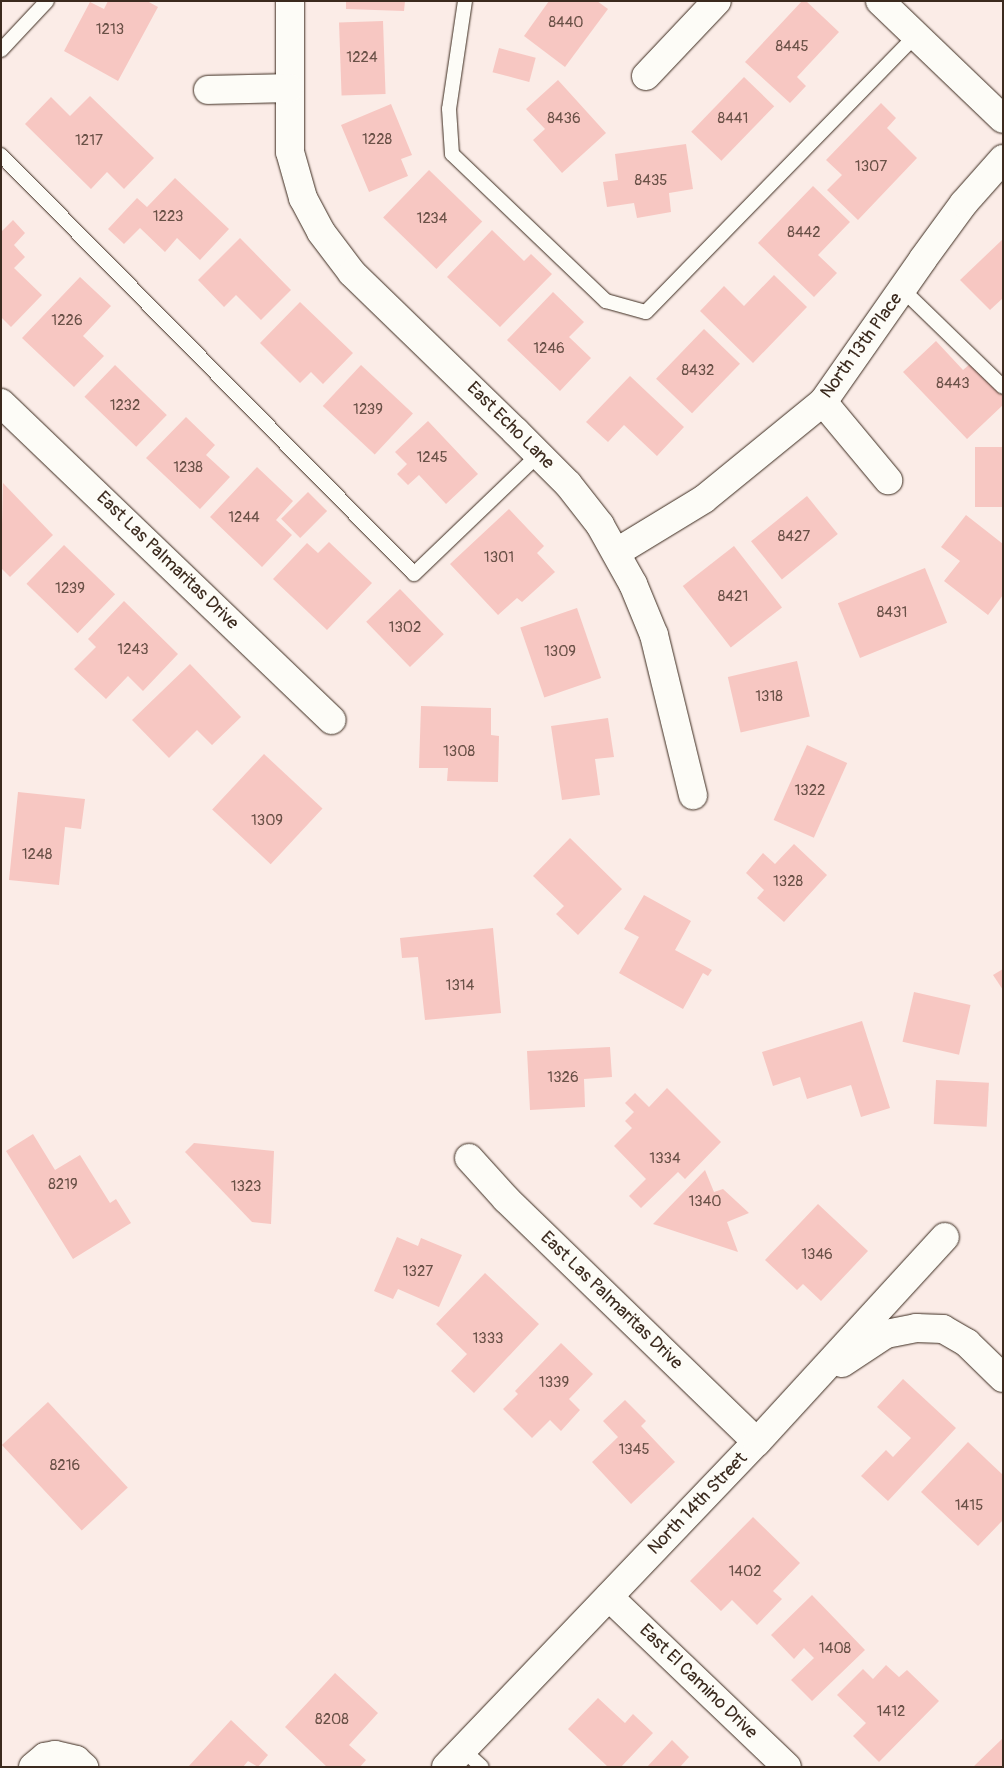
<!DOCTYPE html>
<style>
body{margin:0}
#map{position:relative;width:1004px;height:1768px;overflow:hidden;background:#fbece7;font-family:Pangolin,sans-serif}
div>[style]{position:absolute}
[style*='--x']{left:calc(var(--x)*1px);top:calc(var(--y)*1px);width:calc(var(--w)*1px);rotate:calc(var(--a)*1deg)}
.building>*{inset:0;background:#f7c7c2;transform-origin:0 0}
.roads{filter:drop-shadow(0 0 1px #3b2a1e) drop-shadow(0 0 1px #3b2a1e)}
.lane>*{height:14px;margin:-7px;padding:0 7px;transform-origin:7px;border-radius:7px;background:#fdfcf7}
.street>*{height:28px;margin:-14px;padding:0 14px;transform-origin:14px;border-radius:14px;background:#fdfcf7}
span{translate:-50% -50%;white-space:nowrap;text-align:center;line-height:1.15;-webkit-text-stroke:4.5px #fdfcf7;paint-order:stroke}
.number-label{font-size:15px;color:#6a5147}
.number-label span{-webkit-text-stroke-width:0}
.street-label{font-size:18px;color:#3b2a1e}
.frame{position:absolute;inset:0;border:2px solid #3b2a1e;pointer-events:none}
</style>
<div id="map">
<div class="building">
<div style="clip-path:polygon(108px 1px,147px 1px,158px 7px,118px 81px,64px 51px,90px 2px,104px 9px)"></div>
<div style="clip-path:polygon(346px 1px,405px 1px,404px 11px,346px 9px)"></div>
<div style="clip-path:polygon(549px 1px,597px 1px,608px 9px,565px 67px,524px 36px)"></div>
<div style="clip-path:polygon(802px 1px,806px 1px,839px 32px,797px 77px,806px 86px,790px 103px,745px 62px)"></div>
<div style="left:383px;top:21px;width:73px;height:44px;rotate:88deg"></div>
<div style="left:499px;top:48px;width:38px;height:25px;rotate:15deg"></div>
<div style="left:744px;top:77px;width:42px;height:76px;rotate:44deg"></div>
<div style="clip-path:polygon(558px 80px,606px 133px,562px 173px,533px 140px,545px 129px,526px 109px)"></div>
<div style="clip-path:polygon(90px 96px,154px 158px,124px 189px,107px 172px,91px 189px,25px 124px,51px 97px,70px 116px)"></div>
<div style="clip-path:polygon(881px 103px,896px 118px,887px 128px,917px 158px,858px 220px,827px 190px,842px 175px,826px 160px)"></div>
<div style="clip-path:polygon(391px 104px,412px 155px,401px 159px,408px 176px,369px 192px,341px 125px)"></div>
<div style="clip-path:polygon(686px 144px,693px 189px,669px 193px,671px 212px,637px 218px,634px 203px,607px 207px,603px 182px,618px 180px,615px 154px)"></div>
<div style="left:429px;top:170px;width:74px;height:66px;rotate:44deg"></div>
<div style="clip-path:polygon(175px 178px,229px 229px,200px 260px,177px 238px,165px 252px,140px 228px,124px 244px,108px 229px,137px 198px,147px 207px)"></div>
<div style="clip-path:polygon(813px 186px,850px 222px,818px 255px,837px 273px,814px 297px,758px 243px)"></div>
<div style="clip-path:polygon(13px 220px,25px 233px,14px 245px,25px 257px,14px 268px,42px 295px,11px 327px,1px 317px,1px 232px)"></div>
<div style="clip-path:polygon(492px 230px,524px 261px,531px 254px,552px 274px,500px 327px,447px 277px)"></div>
<div style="clip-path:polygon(240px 238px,291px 290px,261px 320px,236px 295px,224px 307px,198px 280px)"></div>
<div style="clip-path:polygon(1003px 239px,1003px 298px,990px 310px,960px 280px)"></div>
<div style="clip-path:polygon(774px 275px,807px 307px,753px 363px,700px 311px,724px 286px,744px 306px)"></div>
<div style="clip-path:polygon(80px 277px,111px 306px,83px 336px,104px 356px,74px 387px,22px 338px)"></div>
<div style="clip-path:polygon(553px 292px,584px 322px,569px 337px,591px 358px,560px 391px,507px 340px)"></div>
<div style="clip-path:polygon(300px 302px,353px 353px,323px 384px,311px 372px,300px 383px,260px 343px)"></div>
<div style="left:704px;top:329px;width:50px;height:69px;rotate:44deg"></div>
<div style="clip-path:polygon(936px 341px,963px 370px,971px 363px,1003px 396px,1003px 405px,967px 439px,903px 372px)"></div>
<div style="left:115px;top:365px;width:72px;height:44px;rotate:44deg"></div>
<div style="left:361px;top:365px;width:71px;height:56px;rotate:43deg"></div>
<div style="clip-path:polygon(630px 376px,684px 427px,657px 456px,624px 425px,608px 442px,586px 422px)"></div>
<div style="clip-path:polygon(186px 417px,215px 445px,206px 455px,230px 477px,200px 509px,146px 458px)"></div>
<div style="clip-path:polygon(428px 421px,478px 474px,446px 504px,419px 475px,408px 485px,397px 474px,407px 464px,395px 452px)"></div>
<div style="left:975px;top:447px;width:28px;height:60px"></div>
<div style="clip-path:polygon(257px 467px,293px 501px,276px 520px,292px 535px,262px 567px,210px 517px)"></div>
<div style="clip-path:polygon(3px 483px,53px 535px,10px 577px,1px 568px)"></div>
<div style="left:308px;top:492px;width:27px;height:38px;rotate:45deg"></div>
<div style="left:807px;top:496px;width:49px;height:72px;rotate:51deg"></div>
<div style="clip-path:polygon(509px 509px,544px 546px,537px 553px,555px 572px,522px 602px,517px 598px,498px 615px,450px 564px)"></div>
<div style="clip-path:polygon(966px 515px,1003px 544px,1003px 595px,988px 615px,944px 581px,960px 561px,941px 547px)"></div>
<div style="clip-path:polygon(329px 542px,372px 583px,327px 630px,273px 579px,307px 543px,318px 553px)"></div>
<div style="left:64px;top:545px;width:71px;height:54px;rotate:44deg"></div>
<div style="left:734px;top:546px;width:78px;height:65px;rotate:52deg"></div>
<div style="left:925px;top:568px;width:59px;height:94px;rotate:68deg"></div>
<div style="left:400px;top:589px;width:63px;height:47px;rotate:46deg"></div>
<div style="clip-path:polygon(124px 601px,178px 654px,143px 691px,128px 676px,106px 699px,74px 669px,96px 647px,88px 639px)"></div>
<div style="left:577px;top:608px;width:74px;height:60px;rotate:71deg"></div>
<div style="left:797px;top:661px;width:57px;height:71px;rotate:77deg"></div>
<div style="clip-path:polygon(190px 664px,241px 717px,212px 745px,197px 730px,169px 758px,132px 720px)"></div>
<div style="clip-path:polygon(421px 706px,491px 708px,491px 735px,499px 736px,498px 782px,447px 781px,448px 768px,419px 768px)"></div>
<div style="clip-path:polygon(608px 718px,614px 757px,595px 759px,600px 795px,562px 800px,551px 726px)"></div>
<div style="left:807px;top:745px;width:44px;height:82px;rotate:24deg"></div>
<div style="left:264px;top:754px;width:80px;height:76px;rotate:43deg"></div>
<div style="clip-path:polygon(18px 792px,85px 799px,81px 829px,65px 827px,59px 885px,9px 880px)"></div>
<div style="clip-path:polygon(570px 838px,622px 889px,578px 935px,556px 914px,564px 906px,533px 876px)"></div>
<div style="clip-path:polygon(794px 844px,827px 875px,784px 922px,757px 898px,764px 890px,746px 873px,763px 853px,775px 864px)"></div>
<div style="clip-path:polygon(644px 895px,691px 921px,675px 950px,712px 970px,708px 976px,703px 973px,683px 1009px,619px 973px,639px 937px,624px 929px)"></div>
<div style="clip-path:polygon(493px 928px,501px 1013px,425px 1020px,418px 957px,402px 958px,400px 938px)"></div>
<div style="clip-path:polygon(1003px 969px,1003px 990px,993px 975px)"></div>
<div style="left:914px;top:992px;width:58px;height:51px;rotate:13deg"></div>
<div style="clip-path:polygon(862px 1021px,890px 1108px,861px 1117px,851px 1085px,807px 1099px,800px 1077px,773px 1086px,762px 1052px)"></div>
<div style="clip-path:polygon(610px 1047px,612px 1077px,584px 1079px,585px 1107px,530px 1110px,527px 1051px)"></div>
<div style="left:936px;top:1080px;width:53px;height:44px;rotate:3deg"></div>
<div style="clip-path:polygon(667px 1088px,721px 1142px,685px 1179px,678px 1172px,641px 1208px,629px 1196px,646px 1179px,614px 1146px,632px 1128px,625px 1121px,634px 1112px,625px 1103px,635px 1093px,649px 1107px)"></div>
<div style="clip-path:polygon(33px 1134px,55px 1170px,80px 1155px,110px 1203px,116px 1199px,131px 1223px,73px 1259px,6px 1151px)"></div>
<div style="clip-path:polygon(194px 1143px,274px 1151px,271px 1224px,252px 1222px,185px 1152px)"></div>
<div style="clip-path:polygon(705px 1170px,714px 1192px,723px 1189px,749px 1213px,727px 1222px,738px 1252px,653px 1224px)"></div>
<div style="clip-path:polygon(818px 1204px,868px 1251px,821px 1301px,803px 1284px,797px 1290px,765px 1260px)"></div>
<div style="clip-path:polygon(397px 1237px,418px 1246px,421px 1238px,462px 1255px,439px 1307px,398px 1289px,393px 1299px,374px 1291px)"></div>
<div style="clip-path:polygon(485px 1273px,539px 1324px,474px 1393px,451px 1371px,467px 1354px,436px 1324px)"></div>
<div style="clip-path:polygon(561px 1343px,593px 1374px,569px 1399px,580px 1410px,561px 1431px,550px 1420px,532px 1438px,503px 1409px,518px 1394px,515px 1391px)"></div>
<div style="clip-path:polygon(903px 1379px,956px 1428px,888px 1501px,861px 1476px,886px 1450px,893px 1457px,911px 1438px,877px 1407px)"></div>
<div style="clip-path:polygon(625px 1400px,646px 1421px,641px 1426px,675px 1462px,631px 1504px,592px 1462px,618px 1437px,603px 1421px)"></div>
<div style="left:48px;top:1402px;width:117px;height:63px;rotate:47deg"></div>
<div style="clip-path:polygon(968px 1442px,1003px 1475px,1003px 1520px,978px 1546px,921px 1492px)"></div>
<div style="clip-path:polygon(753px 1517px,800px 1563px,773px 1591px,782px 1599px,757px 1625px,732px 1600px,721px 1611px,690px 1581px)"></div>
<div style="clip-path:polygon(812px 1595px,865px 1650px,812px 1701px,791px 1680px,814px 1658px,804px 1648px,794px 1659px,771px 1635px)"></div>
<div style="clip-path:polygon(886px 1665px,899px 1677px,907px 1670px,939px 1701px,879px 1762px,853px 1736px,866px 1723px,837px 1695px,863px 1669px,873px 1679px)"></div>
<div style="clip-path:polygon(335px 1673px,378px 1713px,349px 1745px,366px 1760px,360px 1767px,327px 1767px,285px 1727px)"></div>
<div style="clip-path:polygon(598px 1698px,625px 1723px,633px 1714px,653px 1733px,621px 1767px,608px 1767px,568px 1729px)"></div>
<div style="clip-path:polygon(231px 1720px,268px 1755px,258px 1767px,248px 1761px,243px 1767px,188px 1767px)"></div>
<div style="clip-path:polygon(1003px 1738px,1003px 1767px,973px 1767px)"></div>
<div style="clip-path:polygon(672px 1740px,689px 1757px,680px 1767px,647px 1767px)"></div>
</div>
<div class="roads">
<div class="lane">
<div style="--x:465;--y:1;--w:109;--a:98.4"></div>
<div style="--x:449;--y:109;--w:45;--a:86.2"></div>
<div style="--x:452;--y:154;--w:213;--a:43.7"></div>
<div style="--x:606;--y:301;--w:41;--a:15.4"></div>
<div style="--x:646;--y:312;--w:385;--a:-45.7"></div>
<div style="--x:1;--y:50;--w:67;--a:-46.8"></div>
<div style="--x:1;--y:155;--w:588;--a:45.41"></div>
<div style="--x:414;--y:574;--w:172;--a:-43.8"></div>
<div style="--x:903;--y:290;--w:139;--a:44.1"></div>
<div style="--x:463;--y:1750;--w:25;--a:42"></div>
</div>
<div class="street">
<div style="--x:290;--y:1;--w:151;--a:90"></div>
<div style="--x:290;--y:152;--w:48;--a:74.2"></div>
<div style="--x:303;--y:198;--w:38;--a:62"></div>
<div style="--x:321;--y:232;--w:51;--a:52.9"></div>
<div style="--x:352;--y:273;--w:227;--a:44.1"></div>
<div style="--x:515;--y:431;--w:75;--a:45"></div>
<div style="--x:568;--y:484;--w:52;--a:52"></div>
<div style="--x:600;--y:525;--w:68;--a:60.8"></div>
<div style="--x:633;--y:584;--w:55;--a:67.6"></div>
<div style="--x:654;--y:635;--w:165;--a:76.3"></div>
<div style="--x:880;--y:1;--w:170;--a:43.8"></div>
<div style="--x:646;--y:76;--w:103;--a:-46.6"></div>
<div style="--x:208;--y:90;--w:81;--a:-1.4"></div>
<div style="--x:823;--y:402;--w:102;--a:50.2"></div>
<div style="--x:1;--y:403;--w:458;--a:43.8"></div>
<div style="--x:617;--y:552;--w:102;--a:-31.3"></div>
<div style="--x:704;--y:499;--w:154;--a:-39.2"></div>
<div style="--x:823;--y:402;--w:174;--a:-55"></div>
<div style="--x:923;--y:259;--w:69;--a:-53.8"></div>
<div style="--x:964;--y:203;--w:59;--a:-48.4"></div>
<div style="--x:469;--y:1158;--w:55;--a:47.9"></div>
<div style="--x:506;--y:1199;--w:349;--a:44.1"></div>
<div style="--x:842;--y:1363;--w:53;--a:-33.4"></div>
<div style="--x:886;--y:1334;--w:31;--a:-11"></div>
<div style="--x:916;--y:1328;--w:27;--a:2"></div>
<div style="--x:943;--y:1329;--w:28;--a:30"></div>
<div style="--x:967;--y:1343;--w:50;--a:44.2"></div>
<div style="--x:609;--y:1597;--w:246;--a:43.7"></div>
<div style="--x:33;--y:1767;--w:16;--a:-40"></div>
<div style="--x:45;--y:1757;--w:10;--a:-11"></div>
<div style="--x:55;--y:1755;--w:22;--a:13"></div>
<div style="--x:76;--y:1760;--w:11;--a:41"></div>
<div style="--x:446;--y:1767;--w:450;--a:-46.3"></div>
<div style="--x:757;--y:1442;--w:278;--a:-47.5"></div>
</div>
</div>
<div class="number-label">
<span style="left:566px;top:23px">8440</span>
<span style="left:110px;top:30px">1213</span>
<span style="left:792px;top:47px">8445</span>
<span style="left:362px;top:58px">1224</span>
<span style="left:564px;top:119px">8436</span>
<span style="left:733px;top:119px">8441</span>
<span style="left:377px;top:140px">1228</span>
<span style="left:89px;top:141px">1217</span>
<span style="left:871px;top:167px">1307</span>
<span style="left:651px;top:181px">8435</span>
<span style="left:168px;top:217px">1223</span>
<span style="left:432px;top:219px">1234</span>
<span style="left:804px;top:233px">8442</span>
<span style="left:67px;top:321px">1226</span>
<span style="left:549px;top:349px">1246</span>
<span style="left:698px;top:371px">8432</span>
<span style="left:953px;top:384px">8443</span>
<span style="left:125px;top:406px">1232</span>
<span style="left:368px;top:410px">1239</span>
<span style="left:432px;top:458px">1245</span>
<span style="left:188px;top:468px">1238</span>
<span style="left:244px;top:518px">1244</span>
<span style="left:794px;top:537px">8427</span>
<span style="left:499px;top:558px">1301</span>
<span style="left:70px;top:589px">1239</span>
<span style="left:733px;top:597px">8421</span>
<span style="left:892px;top:613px">8431</span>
<span style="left:405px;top:628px">1302</span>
<span style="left:133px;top:650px">1243</span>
<span style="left:560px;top:652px">1309</span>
<span style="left:769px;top:697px">1318</span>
<span style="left:459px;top:752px">1308</span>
<span style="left:810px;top:791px">1322</span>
<span style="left:267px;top:821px">1309</span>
<span style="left:37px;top:855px">1248</span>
<span style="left:788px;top:882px">1328</span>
<span style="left:460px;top:986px">1314</span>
<span style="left:563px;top:1078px">1326</span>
<span style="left:665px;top:1159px">1334</span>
<span style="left:63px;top:1185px">8219</span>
<span style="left:246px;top:1187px">1323</span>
<span style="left:705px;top:1202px">1340</span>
<span style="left:817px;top:1255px">1346</span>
<span style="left:418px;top:1272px">1327</span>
<span style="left:488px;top:1339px">1333</span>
<span style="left:554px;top:1383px">1339</span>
<span style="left:634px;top:1450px">1345</span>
<span style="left:65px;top:1466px">8216</span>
<span style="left:969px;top:1506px">1415</span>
<span style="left:745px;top:1572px">1402</span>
<span style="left:835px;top:1649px">1408</span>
<span style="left:891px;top:1712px">1412</span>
<span style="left:332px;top:1720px">8208</span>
</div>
<div class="street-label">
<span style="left:862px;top:346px;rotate:-54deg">North 13th Place</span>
<span style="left:510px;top:426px;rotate:45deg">East Echo Lane</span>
<span style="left:167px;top:561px;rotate:44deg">East Las Palmaritas Drive</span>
<span style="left:611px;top:1301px;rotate:44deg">East Las Palmaritas Drive</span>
<span style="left:698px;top:1504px;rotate:-46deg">North 14th Street</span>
<span style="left:698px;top:1682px;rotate:44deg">East El Camino Drive</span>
</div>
<div class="frame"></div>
</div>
